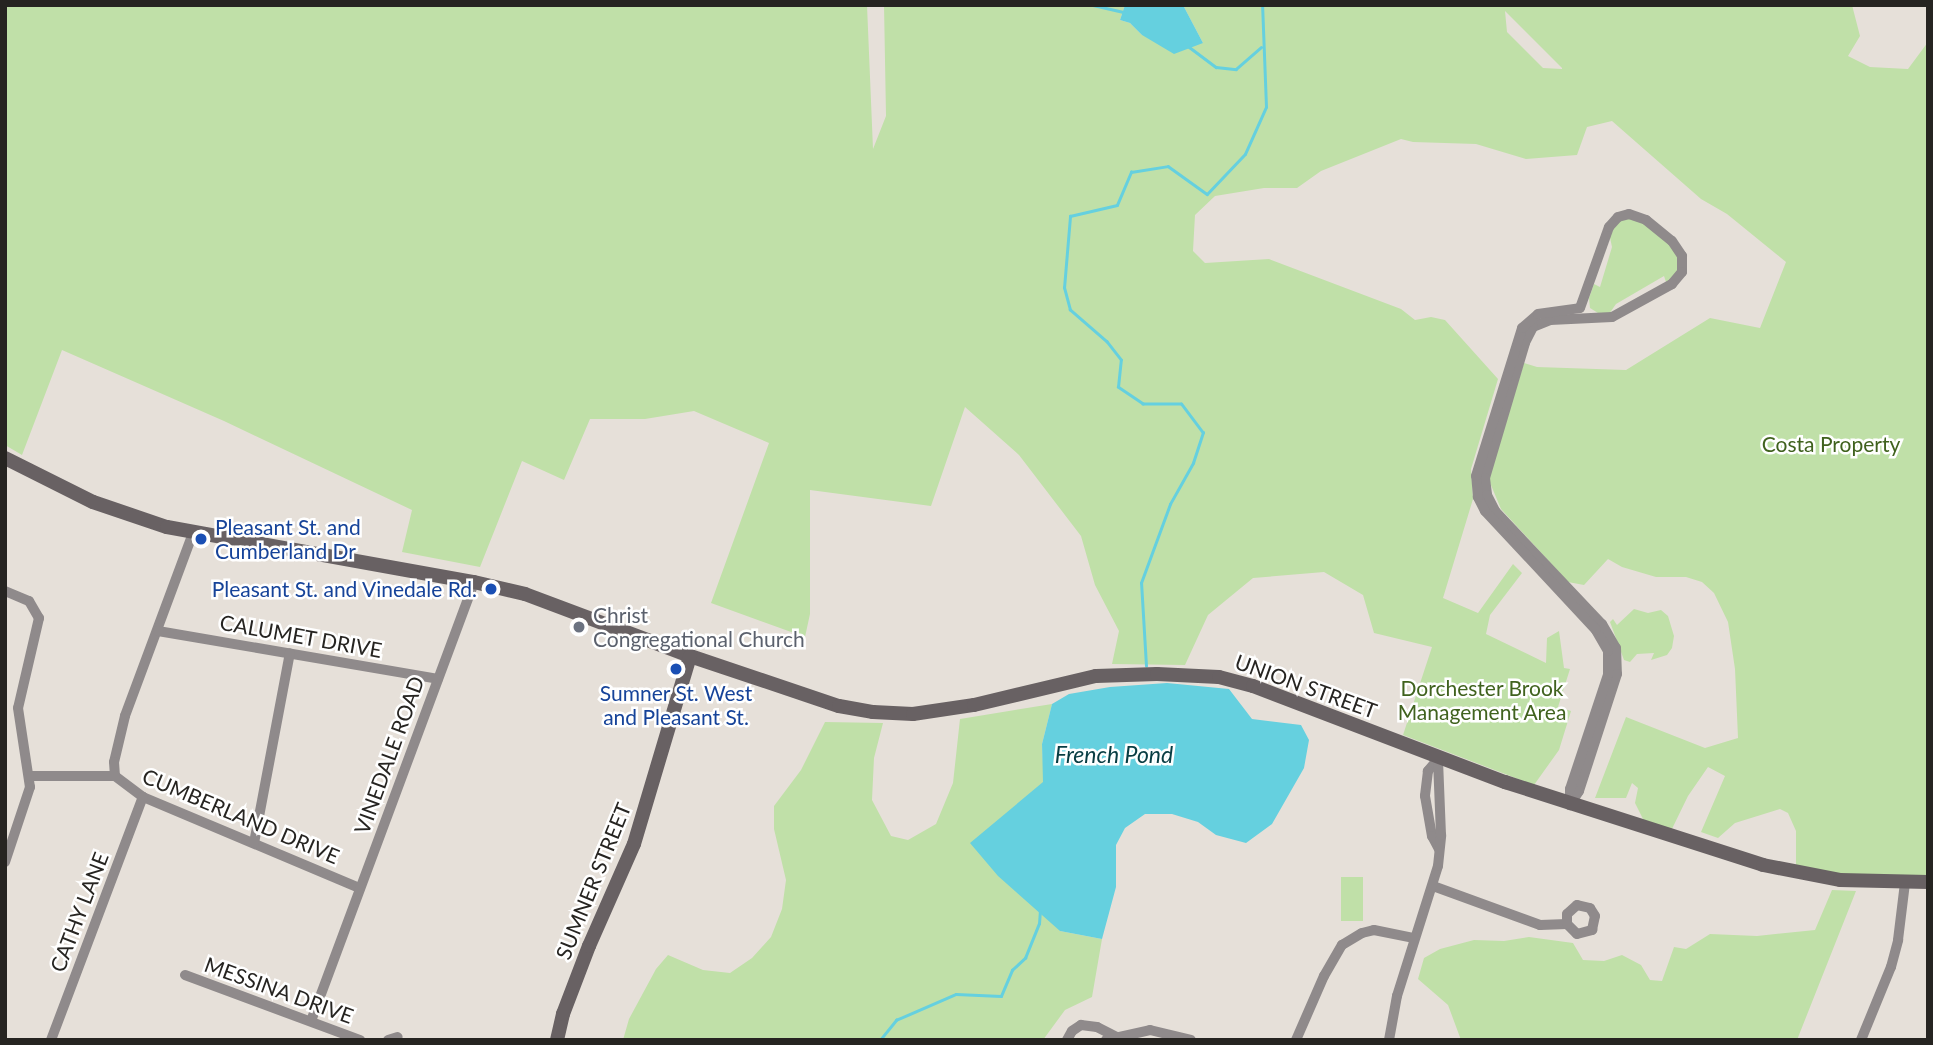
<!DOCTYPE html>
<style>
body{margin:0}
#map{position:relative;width:1933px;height:1045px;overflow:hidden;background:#e6e0d9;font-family:Lato,sans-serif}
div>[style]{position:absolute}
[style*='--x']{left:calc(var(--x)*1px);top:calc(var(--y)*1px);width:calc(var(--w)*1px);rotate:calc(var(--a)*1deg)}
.green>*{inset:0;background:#c0e0a8;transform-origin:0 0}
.water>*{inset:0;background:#65d0df}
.stream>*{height:2.5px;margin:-1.25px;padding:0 1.25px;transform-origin:1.25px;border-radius:1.25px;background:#65d0df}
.minor>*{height:10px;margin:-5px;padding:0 5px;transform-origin:5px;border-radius:5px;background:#8f8a8b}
.secondary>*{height:14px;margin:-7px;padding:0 7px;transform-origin:7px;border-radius:7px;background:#686163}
.dots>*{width:19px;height:19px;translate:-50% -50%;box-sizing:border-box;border:4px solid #fff;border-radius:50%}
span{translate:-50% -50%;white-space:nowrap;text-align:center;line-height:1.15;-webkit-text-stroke:5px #fff;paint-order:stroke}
.park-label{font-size:21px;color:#40621e}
.transit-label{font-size:21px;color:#164399}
.left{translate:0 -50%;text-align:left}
.right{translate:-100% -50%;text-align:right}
.worship-label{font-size:21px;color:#5b616d}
.street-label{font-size:21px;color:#262421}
.water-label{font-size:23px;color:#083d43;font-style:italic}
.frame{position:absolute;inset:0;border:7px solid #262421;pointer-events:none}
</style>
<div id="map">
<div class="green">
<div style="clip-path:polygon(evenodd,5px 5px,867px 5px,873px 149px,886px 116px,884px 5px,1125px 5px,1120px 20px,1130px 23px,1142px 35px,1203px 43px,1183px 5px,1852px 5px,1860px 36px,1848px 56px,1870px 67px,1908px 69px,1928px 42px,1928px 884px,1821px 875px,1796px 867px,1796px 831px,1788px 813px,1780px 809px,1735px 823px,1718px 838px,1701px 832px,1725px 776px,1708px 767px,1688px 796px,1669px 835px,1647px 827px,1635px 803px,1638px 788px,1632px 783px,1626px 798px,1595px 798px,1626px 717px,1705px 748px,1738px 738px,1735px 669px,1728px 622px,1714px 593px,1702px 582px,1686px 577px,1656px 577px,1622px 567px,1608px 559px,1584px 585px,1568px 582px,1501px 509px,1488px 478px,1524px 363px,1537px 367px,1626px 370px,1710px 318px,1760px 328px,1786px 262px,1727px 214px,1701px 199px,1612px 121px,1587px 127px,1577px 155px,1526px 159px,1476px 144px,1413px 142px,1401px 139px,1321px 171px,1297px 188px,1264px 188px,1215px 196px,1195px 215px,1193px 251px,1205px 263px,1269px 259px,1401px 309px,1415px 320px,1431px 317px,1445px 320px,1498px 379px,1471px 469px,1473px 499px,1443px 598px,1478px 613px,1513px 564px,1522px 573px,1490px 615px,1486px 634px,1546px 663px,1547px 638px,1559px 631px,1564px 668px,1570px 669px,1558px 707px,1571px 711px,1559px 750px,1534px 785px,1403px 735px,1432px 647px,1374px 633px,1363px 595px,1324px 572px,1253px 578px,1208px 615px,1185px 665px,1112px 664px,1119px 631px,1095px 585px,1081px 536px,1019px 455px,965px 407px,931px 506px,810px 490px,810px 614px,805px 637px,711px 603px,769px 443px,694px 411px,645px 419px,590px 419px,564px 480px,522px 461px,480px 567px,402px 552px,412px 510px,224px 421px,62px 350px,22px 455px,5px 445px,5px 5px,1505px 11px,1562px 68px,1562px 69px,1543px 68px,1507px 32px,1505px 11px)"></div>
<div style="clip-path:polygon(1638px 218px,1671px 244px,1681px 261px,1675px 277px,1666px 282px,1664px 276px,1616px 304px,1609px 314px,1598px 313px,1590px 308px,1589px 298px,1594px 284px,1600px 287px,1612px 247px,1609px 233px,1622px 219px)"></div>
<div style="clip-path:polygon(1634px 609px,1648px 613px,1661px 610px,1668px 616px,1674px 636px,1672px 648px,1667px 655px,1651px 660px,1654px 653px,1637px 654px,1630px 662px,1624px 660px,1610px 622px,1613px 619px,1617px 625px)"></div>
<div style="clip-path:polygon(1052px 704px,1042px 744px,1044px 782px,1014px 807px,1060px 931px,1102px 939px,1092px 997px,1065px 1010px,1043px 1040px,623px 1040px,629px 1019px,656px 969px,668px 955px,703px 970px,730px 973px,752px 958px,771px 937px,782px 909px,786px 880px,774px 829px,774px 806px,801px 770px,825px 722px,883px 723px,874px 758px,872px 800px,891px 836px,908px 840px,936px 824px,953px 783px,960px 719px)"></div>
<div style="left:1341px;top:877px;width:22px;height:44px"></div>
<div style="clip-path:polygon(1832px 890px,1856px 891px,1797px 1040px,1461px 1040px,1448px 1005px,1418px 979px,1424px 958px,1440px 949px,1474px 940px,1504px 941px,1529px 937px,1573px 943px,1583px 960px,1604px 961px,1622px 955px,1641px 965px,1650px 980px,1662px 981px,1674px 947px,1686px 949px,1710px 934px,1757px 936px,1815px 930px)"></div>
</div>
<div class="water">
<div style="clip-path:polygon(1125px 5px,1183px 5px,1203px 43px,1174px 54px,1142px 35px,1130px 23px,1120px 20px)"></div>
<div style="clip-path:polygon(1167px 683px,1229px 689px,1252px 719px,1301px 725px,1309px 740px,1304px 768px,1272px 824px,1246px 843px,1216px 835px,1198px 822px,1172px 814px,1145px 814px,1125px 828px,1116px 845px,1116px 887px,1102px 939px,1060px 931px,998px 876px,970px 843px,1043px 782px,1042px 744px,1052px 704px,1069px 694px,1110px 687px)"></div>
</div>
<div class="stream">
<div style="--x:1093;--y:5;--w:32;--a:13"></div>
<div style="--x:1188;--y:46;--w:35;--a:37"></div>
<div style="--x:1216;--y:67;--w:20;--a:6"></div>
<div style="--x:1236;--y:69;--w:33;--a:-41"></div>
<div style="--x:1146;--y:666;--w:83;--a:-93.4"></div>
<div style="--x:1141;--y:583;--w:84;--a:-69.8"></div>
<div style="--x:1170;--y:504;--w:47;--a:-60.7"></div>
<div style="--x:1193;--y:463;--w:32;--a:-72"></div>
<div style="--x:1203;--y:433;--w:36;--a:-127"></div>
<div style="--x:1181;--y:404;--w:38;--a:180"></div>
<div style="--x:1143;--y:404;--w:30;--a:-146"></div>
<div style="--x:1118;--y:387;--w:27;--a:-84"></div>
<div style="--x:1121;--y:360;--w:23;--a:-128"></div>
<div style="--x:1107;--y:342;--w:49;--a:-139.1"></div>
<div style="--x:1070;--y:310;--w:23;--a:-105"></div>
<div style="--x:1064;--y:288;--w:72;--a:-85.2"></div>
<div style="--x:1070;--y:216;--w:48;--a:-13.2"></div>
<div style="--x:1117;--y:205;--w:36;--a:-67"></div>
<div style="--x:1131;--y:172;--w:37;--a:-9"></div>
<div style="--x:1168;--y:166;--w:48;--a:35.7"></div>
<div style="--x:1207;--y:194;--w:55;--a:-46.5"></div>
<div style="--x:1245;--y:154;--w:51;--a:-65.9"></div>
<div style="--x:1266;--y:107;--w:102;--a:-92.2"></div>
<div style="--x:880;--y:1040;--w:26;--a:-51"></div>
<div style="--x:896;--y:1020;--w:65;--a:-23.4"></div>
<div style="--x:956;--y:994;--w:45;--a:2.5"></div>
<div style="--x:1001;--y:996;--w:28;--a:-67"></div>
<div style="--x:1012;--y:970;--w:18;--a:-43"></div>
<div style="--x:1025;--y:958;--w:37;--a:-68"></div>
<div style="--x:1039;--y:924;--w:13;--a:-86"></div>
</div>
<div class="minor">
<div style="--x:1629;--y:214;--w:18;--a:19"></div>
<div style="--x:1646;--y:220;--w:33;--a:39"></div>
<div style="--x:1672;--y:241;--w:18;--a:56"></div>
<div style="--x:1682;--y:256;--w:16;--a:90"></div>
<div style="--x:1682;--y:272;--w:16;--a:130"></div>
<div style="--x:1672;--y:284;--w:68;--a:151.2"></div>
<div style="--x:1612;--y:317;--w:62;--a:177.2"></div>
<div style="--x:1550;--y:320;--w:18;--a:158"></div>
<div style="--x:1533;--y:327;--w:18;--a:117"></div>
<div style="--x:1525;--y:343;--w:141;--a:106.5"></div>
<div style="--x:1485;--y:478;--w:17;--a:83"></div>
<div style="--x:1487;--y:495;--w:18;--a:63"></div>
<div style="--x:1495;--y:511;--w:156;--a:46.6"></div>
<div style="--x:1602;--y:624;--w:28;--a:60"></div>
<div style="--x:1616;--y:648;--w:26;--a:88"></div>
<div style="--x:1617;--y:674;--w:123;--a:108"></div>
<div style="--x:1579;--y:791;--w:17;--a:123"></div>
<div style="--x:1570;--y:805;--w:16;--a:-90"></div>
<div style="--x:1570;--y:789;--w:120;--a:-71.6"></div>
<div style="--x:1608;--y:675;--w:24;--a:-90"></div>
<div style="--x:1608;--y:651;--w:24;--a:-120"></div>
<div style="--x:1596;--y:630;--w:163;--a:-133"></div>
<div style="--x:1485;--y:511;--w:16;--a:-117"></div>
<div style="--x:1478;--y:497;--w:21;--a:-95"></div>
<div style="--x:1476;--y:476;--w:155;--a:-72.7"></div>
<div style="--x:1522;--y:328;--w:21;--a:-41"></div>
<div style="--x:1538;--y:314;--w:42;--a:-8.1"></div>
<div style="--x:1580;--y:308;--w:86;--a:-70.3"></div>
<div style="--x:1609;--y:227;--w:13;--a:-48"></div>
<div style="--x:1618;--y:217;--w:11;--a:-15"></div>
<div style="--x:193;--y:533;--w:195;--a:110.4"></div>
<div style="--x:125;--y:716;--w:47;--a:103.4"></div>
<div style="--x:114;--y:762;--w:14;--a:86"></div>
<div style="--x:115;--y:776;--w:35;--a:37"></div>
<div style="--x:143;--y:797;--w:235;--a:22.8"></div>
<div style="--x:5;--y:591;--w:26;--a:23"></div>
<div style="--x:29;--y:601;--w:20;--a:60"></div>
<div style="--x:39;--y:618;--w:92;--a:103.1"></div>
<div style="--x:18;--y:708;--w:80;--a:81.4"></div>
<div style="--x:30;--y:787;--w:79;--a:108.4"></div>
<div style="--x:158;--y:631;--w:284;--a:9.7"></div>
<div style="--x:1438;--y:759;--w:16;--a:130"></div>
<div style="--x:1428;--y:771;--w:25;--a:97"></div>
<div style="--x:1425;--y:796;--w:41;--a:80.1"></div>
<div style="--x:1432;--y:836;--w:15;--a:62"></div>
<div style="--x:31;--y:776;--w:84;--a:0"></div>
<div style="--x:254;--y:843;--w:193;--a:-79.3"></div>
<div style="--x:1433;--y:886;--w:114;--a:20"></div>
<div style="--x:1540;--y:925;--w:27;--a:-2"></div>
<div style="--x:1567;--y:924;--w:14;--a:45"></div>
<div style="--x:1577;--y:934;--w:16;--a:-15"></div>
<div style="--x:1592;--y:930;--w:14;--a:-78"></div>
<div style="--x:1595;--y:916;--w:9;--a:-122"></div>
<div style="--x:1590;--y:908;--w:13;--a:-167"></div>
<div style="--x:1577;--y:905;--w:13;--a:138"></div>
<div style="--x:1567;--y:914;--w:10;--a:90"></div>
<div style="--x:185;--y:975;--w:187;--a:20.4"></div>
<div style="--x:311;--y:1021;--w:468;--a:-69.6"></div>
<div style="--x:51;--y:1040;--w:260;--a:-69.3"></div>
<div style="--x:388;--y:1040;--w:10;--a:-17"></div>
<div style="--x:1067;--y:1040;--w:10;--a:-61"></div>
<div style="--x:1072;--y:1031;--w:11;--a:-34"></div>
<div style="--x:1081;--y:1025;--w:16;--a:7"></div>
<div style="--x:1097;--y:1027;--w:22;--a:27"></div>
<div style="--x:1106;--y:1040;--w:45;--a:-12.8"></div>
<div style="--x:1150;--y:1030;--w:42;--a:13.7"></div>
<div style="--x:1296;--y:1040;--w:70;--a:-66.4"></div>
<div style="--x:1324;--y:976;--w:36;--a:-60"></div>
<div style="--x:1342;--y:945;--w:23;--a:-31"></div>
<div style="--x:1362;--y:933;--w:12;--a:-14"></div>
<div style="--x:1374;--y:930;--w:41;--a:11.3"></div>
<div style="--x:1389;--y:1040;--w:45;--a:-79.7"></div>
<div style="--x:1397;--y:996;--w:136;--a:-72.5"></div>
<div style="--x:1438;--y:866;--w:31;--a:-84"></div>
<div style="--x:1441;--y:835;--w:76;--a:-92.3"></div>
<div style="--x:1861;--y:1040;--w:79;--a:-67.7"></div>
<div style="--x:1891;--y:967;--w:28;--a:-75"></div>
<div style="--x:1898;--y:940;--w:57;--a:-83"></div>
</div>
<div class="secondary">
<div style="--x:5;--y:458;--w:98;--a:26.6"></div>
<div style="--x:93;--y:502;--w:78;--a:18.7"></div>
<div style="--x:167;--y:527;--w:312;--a:10.2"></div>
<div style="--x:474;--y:582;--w:52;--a:13.2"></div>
<div style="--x:525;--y:594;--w:176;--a:20.6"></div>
<div style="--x:690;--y:656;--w:157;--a:18.6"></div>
<div style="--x:839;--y:706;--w:35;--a:10"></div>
<div style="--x:873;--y:712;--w:40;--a:2.9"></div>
<div style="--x:913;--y:714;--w:62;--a:-8.4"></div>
<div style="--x:974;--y:705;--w:125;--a:-13.4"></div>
<div style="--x:1096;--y:676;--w:61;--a:-1.9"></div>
<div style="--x:1157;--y:674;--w:62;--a:2.8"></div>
<div style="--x:1219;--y:677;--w:35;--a:15"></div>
<div style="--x:1253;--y:686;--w:270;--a:20.9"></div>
<div style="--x:1505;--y:782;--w:271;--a:17.8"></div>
<div style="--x:1763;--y:865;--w:78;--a:11"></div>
<div style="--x:1840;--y:880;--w:88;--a:1.3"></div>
<div style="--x:557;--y:1040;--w:27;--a:-77"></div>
<div style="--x:563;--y:1014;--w:73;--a:-69.1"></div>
<div style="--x:589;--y:946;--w:111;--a:-66.2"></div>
<div style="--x:634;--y:844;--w:196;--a:-73.4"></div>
</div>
<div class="dots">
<div style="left:201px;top:539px;background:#1a4fb4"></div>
<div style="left:491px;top:589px;background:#1a4fb4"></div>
<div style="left:579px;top:627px;background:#6b7280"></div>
<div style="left:676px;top:669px;background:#1a4fb4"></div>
</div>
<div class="park-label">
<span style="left:1831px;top:444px">Costa Property</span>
<span style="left:1482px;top:700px">Dorchester Brook<br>Management Area</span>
</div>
<div class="transit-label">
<span class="left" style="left:215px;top:539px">Pleasant St. and<br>Cumberland Dr</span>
<span class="right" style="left:477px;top:589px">Pleasant St. and Vinedale Rd.</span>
<span style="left:676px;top:705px">Sumner St. West<br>and Pleasant St.</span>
</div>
<div class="worship-label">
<span class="left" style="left:593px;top:627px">Christ<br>Congregational Church</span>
</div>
<div class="street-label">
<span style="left:301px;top:636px;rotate:10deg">CALUMET DRIVE</span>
<span style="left:1306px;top:686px;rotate:20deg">UNION STREET</span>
<span style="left:389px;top:755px;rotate:-70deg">VINEDALE ROAD</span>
<span style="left:241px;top:816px;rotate:23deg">CUMBERLAND DRIVE</span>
<span style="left:593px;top:881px;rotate:-68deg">SUMNER STREET</span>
<span style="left:79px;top:912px;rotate:-69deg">CATHY LANE</span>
<span style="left:279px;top:990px;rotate:20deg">MESSINA DRIVE</span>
</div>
<div class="water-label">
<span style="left:1114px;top:754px">French Pond</span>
</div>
<div class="frame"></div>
</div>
